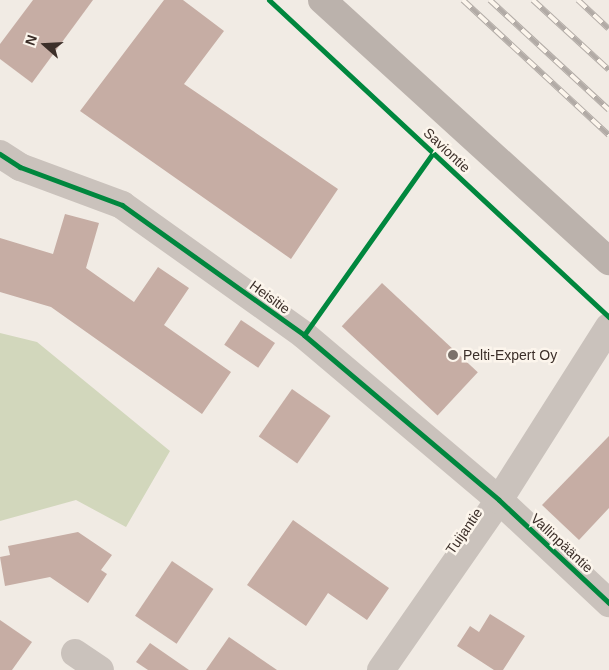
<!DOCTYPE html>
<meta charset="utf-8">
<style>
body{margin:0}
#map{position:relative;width:609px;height:670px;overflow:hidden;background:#f1ebe4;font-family:Arial,sans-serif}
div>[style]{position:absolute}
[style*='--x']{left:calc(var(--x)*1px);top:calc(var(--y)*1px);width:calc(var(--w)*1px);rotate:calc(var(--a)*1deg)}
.green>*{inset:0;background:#d2d7bc}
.building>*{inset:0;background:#c6ada4;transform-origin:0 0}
.street>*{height:28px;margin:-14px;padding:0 14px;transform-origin:14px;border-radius:14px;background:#cac2bc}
.secondary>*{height:28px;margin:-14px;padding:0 14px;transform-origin:14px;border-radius:14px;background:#bbb2ac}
.rail>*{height:5.5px;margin-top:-2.75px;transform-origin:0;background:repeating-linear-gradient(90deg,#fcf5ec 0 11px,#b2aba6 0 22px);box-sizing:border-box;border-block:1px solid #b2aba6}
.cycleway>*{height:5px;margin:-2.5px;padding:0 2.5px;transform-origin:2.5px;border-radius:2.5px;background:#00873e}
.dots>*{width:14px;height:14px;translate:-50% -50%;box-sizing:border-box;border:2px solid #fcf5ec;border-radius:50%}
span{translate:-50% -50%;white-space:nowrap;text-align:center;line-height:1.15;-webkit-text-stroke:5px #fcf5ec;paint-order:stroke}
.street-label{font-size:14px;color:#3c2f29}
.poi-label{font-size:14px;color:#3c2f29}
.left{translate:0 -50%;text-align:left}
.north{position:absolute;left:20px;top:20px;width:50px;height:50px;-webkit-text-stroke:4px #fcf5ec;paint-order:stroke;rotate:289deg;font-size:14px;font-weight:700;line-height:20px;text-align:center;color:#3c2f29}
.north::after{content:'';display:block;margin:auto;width:18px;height:22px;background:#3c2f29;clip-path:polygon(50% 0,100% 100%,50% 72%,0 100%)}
</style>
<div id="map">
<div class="green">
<div style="clip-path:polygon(0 333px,37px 342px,170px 451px,126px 527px,76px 500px,0 521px)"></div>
</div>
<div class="building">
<div style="clip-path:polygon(33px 0,93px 0,32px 83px,0 59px,0 44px)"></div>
<div style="clip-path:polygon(164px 0,183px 0,224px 31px,184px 84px,338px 189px,291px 259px,80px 111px)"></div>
<div style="clip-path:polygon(65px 214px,99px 223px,86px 268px,134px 302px,158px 267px,189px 288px,164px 325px,231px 372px,202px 414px,51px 307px,0 292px,0 238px,53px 254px)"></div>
<div style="left:382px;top:283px;width:131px;height:59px;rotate:43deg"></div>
<div style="left:241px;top:320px;width:41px;height:30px;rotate:34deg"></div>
<div style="left:292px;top:389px;width:47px;height:58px;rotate:35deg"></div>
<div style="clip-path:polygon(609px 436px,609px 508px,579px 540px,542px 505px)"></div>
<div style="clip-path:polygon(293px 520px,389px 588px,367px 620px,328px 593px,306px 626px,247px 585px)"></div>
<div style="clip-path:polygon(78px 532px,112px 555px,101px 570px,107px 574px,88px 603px,50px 577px,5px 586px,0 557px,10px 555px,8px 546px)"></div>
<div style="left:172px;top:561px;width:50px;height:66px;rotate:34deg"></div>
<div style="clip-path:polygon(490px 614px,525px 636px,503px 670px,494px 670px,457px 646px,470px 626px,479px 632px)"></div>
<div style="clip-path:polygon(0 620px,32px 642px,12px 670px,0 670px)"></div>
<div style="clip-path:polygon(229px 637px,277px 670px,206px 670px)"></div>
<div style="clip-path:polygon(150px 643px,189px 670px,148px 670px,136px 662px)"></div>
</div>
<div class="street">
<div style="--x:0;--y:154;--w:24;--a:33"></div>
<div style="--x:20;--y:167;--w:109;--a:20.4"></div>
<div style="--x:122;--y:205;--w:224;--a:35.5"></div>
<div style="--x:304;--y:335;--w:255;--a:40.2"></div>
<div style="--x:499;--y:500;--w:151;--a:43.1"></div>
<div style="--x:75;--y:653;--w:30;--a:34"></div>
<div style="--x:381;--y:670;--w:207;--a:-55.2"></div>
<div style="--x:499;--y:500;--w:205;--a:-57.6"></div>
</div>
<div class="secondary">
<div style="--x:322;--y:0;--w:388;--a:42.3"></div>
</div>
<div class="rail">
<div style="--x:463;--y:0;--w:199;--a:42.8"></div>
<div style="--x:490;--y:0;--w:162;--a:42.7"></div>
<div style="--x:533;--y:0;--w:103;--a:42.6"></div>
<div style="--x:578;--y:0;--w:42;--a:43.1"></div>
</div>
<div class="cycleway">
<div style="--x:269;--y:0;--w:465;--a:43"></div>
<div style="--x:0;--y:154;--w:24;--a:33"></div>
<div style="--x:20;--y:167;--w:109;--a:20.4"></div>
<div style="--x:122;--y:205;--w:224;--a:35.5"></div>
<div style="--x:304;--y:335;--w:255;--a:40.2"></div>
<div style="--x:499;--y:500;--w:151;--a:43.1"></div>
<div style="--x:304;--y:335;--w:223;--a:-54.7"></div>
</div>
<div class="dots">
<div style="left:453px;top:355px;background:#7b716a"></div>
</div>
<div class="street-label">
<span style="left:447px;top:150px;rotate:43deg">Saviontie</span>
<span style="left:270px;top:297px;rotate:36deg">Heisitie</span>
<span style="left:464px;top:531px;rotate:-55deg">Tuijantie</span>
<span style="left:562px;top:543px;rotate:43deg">Vallinpääntie</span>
</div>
<div class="poi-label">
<span class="left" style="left:463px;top:355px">Pelti-Expert Oy</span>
</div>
<div class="north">N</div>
</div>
